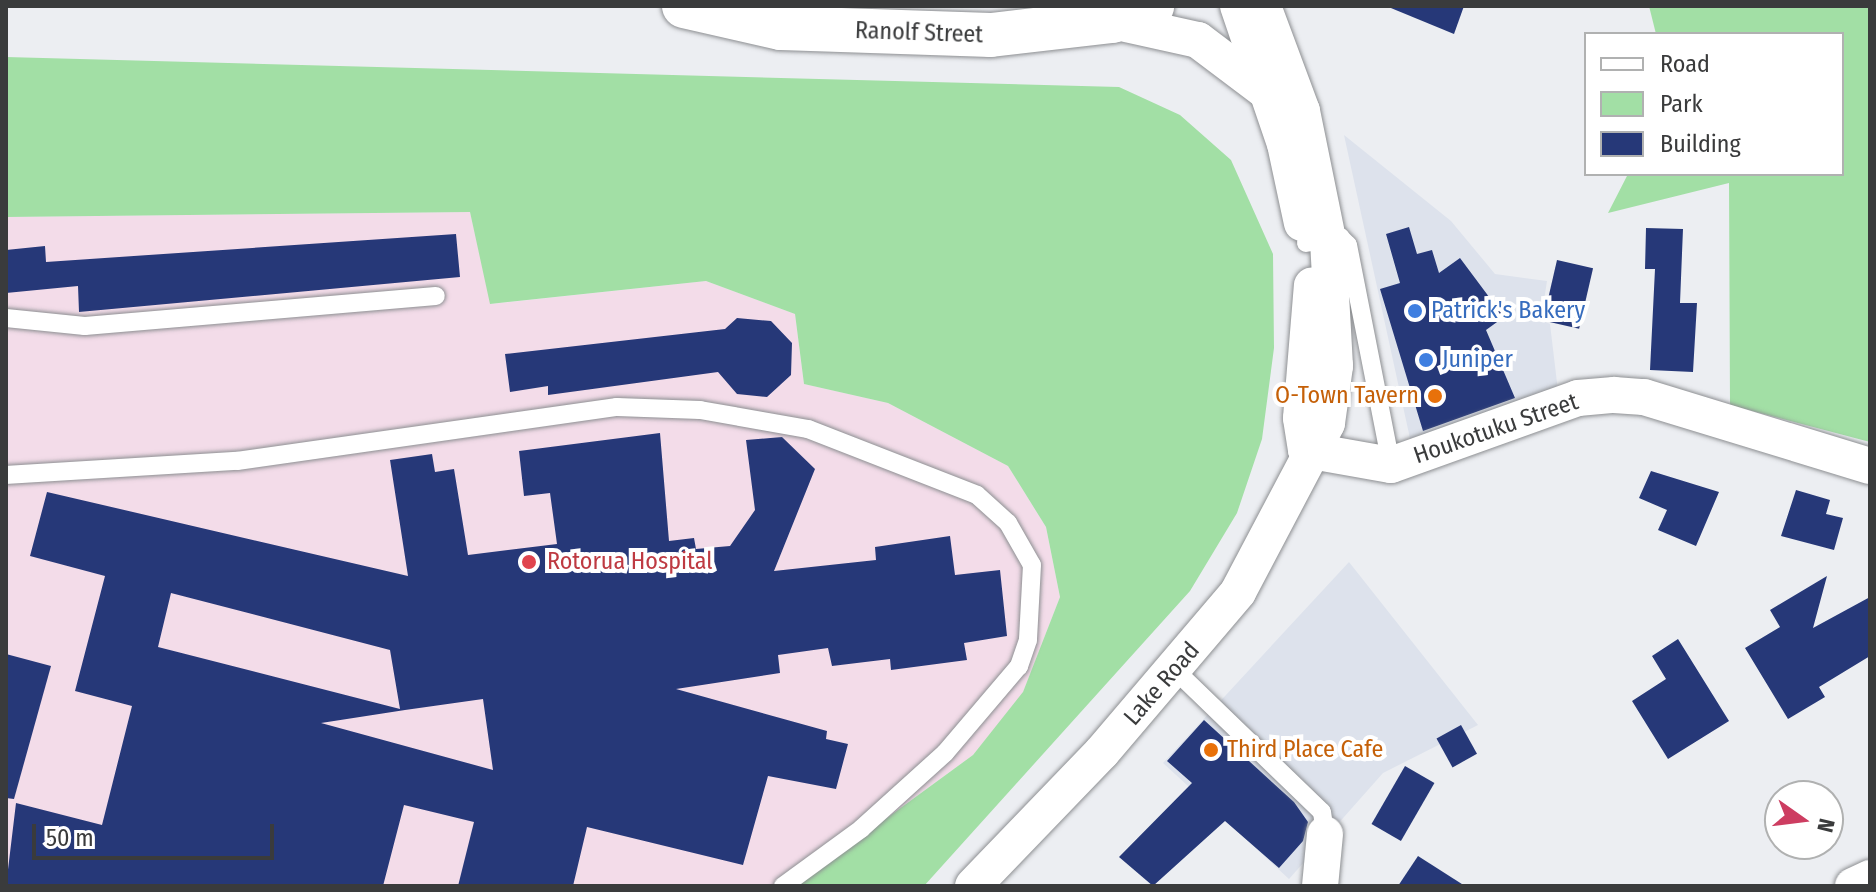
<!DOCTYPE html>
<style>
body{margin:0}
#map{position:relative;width:1876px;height:892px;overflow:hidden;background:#eceef2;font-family:"Fira Sans Condensed",sans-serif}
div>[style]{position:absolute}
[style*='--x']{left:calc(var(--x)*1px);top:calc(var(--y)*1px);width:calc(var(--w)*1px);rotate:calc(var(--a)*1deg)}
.built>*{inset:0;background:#dde2ec}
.medical>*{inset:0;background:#f3dce9}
.green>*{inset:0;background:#a2dfa5}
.building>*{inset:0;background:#263878;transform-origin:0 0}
.roads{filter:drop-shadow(0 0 2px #8d8f92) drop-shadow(0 0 2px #8d8f92)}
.lane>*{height:18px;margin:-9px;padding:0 9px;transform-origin:9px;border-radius:9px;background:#fff}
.street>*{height:36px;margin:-18px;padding:0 18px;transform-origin:18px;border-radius:18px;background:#fff}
.secondary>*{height:44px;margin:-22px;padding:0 22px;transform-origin:22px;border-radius:22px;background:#fff}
.dots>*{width:22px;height:22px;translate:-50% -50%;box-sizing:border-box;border:4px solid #fff;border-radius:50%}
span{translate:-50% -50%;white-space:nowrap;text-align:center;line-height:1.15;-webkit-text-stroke:8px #fff;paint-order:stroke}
.street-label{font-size:24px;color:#3a3b3c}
.shop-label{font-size:24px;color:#366cbe}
.left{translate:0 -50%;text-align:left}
.food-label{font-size:24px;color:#c56008}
.right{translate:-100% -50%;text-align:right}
.health-label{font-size:24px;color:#be3a42}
.frame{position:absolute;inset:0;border:8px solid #3a3b3c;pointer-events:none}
.legend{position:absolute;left:1584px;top:32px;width:260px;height:144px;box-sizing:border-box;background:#fff;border:2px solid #b0b1b1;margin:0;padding:10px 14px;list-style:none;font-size:24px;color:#3a3b3c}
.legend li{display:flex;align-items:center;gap:16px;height:40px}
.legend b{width:40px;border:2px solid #b0b1b1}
.north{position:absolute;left:1764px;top:780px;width:80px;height:80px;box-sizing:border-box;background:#fff;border:2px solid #b0b1b1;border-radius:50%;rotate:104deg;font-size:22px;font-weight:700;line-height:32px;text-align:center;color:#3a3b3c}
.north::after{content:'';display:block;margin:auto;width:28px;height:36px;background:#cd3d61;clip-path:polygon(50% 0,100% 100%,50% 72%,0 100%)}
.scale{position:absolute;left:32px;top:824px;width:242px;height:36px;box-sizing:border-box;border:4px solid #3a3b3c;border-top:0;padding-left:10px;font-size:24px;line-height:28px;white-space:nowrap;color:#3a3b3c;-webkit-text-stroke:6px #fff;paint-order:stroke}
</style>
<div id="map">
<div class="built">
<div style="clip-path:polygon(1344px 135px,1451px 221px,1495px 274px,1547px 281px,1541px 320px,1550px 324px,1558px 391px,1411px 443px)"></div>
<div style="clip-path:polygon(1349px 562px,1478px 725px,1383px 773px,1289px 879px,1163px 763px)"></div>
</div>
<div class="medical">
<div style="clip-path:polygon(470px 212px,491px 304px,706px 281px,795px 314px,804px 384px,888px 403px,1008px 466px,1046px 527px,1060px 597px,1022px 695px,973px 755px,794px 886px,6px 886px,6px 217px)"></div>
</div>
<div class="green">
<div style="clip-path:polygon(1649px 6px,1870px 6px,1870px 442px,1730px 405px,1729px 183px,1608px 213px,1628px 174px,1842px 174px,1842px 34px,1656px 34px)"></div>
<div style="clip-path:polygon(6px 57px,1119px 87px,1180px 115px,1231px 160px,1273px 254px,1274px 348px,1262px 439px,1237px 513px,1190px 591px,924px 886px,794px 886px,973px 755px,1023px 692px,1060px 597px,1046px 527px,1008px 466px,888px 403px,804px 384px,795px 314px,706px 281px,490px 304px,470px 212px,6px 217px)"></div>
</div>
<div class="building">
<div style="clip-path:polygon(1386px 6px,1464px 6px,1454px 34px)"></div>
<div style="clip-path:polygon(1409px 227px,1417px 254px,1432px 250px,1439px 273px,1460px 258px,1504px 317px,1486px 330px,1515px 398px,1423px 431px,1380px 289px,1400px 283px,1386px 234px)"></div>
<div style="clip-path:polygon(1646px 228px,1683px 229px,1680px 303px,1697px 303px,1693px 372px,1650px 370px,1655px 269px,1645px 269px)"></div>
<div style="clip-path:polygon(456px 234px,460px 277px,79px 312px,78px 286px,6px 293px,6px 250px,45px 246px,46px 262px)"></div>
<div style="left:1557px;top:260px;width:37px;height:62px;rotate:13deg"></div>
<div style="clip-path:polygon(737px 318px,771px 321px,792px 343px,791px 375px,767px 397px,737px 394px,718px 372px,548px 395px,548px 386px,510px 392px,505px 354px,725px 329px)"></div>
<div style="clip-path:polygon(evenodd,660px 433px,669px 541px,694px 538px,696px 549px,730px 546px,755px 510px,746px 440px,782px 437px,815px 469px,774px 571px,876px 560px,875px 547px,950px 536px,955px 575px,1000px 570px,1007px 636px,964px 643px,967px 660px,891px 670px,890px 659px,832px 666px,828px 648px,778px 655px,780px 673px,676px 689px,827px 731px,826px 739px,848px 744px,836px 789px,768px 776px,743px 865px,587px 827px,573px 886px,458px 886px,474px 822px,404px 805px,383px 886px,6px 886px,16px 803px,102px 825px,132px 706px,75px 691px,105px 576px,30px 556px,47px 492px,408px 576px,390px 460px,432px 454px,435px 472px,454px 469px,468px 555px,557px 544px,550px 493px,524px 496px,519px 451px,660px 433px,171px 593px,390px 650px,400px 709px,158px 647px,171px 593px,660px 433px,483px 699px,493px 770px,321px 723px,405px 710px,483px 699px)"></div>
<div style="clip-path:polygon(1651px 471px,1719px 492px,1696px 546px,1658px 530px,1667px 510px,1639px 498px)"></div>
<div style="clip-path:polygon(1796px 490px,1830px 500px,1826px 514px,1843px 518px,1834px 550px,1781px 536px)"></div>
<div style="clip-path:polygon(1827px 576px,1813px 628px,1870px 597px,1870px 656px,1819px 687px,1825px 697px,1788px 719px,1745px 648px,1780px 627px,1770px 610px)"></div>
<div style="clip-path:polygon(1678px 639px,1729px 721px,1668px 759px,1632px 701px,1666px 679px,1652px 656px)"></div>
<div style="clip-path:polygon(6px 654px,51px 666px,14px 799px,6px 798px)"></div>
<div style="clip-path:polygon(1204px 720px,1294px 802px,1308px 822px,1303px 841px,1279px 868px,1225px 821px,1153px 886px,1119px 857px,1192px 783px,1167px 761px)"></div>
<div style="left:1461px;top:725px;width:33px;height:28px;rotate:61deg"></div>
<div style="left:1405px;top:766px;width:34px;height:67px;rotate:30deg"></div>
<div style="clip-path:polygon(1418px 856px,1465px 886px,1398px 886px)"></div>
</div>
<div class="roads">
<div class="lane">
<div style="--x:1306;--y:243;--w:35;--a:-10"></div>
<div style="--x:1340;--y:237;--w:11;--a:45"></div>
<div style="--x:1348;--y:245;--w:224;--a:78.9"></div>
<div style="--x:6;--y:318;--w:79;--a:5.8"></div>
<div style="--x:85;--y:326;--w:352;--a:-4.9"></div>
<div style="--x:6;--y:475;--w:231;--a:-3.5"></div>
<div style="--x:237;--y:461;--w:384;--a:-8.1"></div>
<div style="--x:617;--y:407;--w:83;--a:2.1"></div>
<div style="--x:700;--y:410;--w:110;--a:10"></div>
<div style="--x:808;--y:429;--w:181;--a:21.3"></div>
<div style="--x:977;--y:495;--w:42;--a:42.1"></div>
<div style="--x:1008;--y:523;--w:48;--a:60.3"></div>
<div style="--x:1032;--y:565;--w:75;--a:93.1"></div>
<div style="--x:1028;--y:640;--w:28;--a:109"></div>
<div style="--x:1019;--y:666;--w:114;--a:130.4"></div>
<div style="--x:945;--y:753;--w:113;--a:137.9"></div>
<div style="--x:861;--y:829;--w:97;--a:143.8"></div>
<div style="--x:1175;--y:670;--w:204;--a:44"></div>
<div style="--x:1322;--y:812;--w:22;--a:82"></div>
</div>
<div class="street">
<div style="--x:1238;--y:6;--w:146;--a:71.2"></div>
<div style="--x:1285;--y:144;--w:81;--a:77.9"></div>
<div style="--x:1112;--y:21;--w:88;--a:12.5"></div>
<div style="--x:1198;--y:40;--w:86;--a:37"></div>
<div style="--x:1306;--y:450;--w:86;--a:10"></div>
<div style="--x:1391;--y:465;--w:199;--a:-19.7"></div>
<div style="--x:1578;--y:398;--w:36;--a:-5"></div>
<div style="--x:1614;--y:395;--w:30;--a:4"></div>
<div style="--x:1644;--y:397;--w:236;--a:17"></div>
<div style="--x:1306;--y:450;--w:32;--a:-99"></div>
<div style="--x:1301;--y:418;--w:133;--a:-85.3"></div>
<div style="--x:973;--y:886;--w:186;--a:-46.1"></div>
<div style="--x:1102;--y:752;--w:210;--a:-49.6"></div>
<div style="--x:1238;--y:592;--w:191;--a:-62.2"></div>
<div style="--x:1327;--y:423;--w:58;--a:-82"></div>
<div style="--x:1335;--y:366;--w:127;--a:-93.2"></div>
<div style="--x:1328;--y:239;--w:131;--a:-101.5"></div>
<div style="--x:1302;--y:111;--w:112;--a:-110.4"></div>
<div style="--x:1320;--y:886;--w:52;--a:-84.5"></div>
<div style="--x:1853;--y:886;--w:19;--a:-25"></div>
</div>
<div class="secondary">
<div style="--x:684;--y:6;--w:99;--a:12.8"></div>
<div style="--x:781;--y:28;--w:210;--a:1.9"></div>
<div style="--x:991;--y:35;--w:122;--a:-6.6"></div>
<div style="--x:1112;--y:21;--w:43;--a:-20.6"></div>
</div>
</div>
<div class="dots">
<div style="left:1415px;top:311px;background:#3f7fe0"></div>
<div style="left:1426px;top:360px;background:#3f7fe0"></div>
<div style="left:1435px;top:396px;background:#e8710a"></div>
<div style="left:529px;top:562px;background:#e0444e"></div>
<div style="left:1211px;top:750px;background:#e8710a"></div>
</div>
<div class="street-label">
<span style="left:919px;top:33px;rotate:2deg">Ranolf Street</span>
<span style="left:1496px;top:429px;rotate:-19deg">Houkotuku Street</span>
<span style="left:1162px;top:684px;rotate:-49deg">Lake Road</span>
</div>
<div class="shop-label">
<span class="left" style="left:1431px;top:311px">Patrick's Bakery</span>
<span class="left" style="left:1442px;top:360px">Juniper</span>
</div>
<div class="food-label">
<span class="right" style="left:1419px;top:396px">O-Town Tavern</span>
<span class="left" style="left:1227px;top:750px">Third Place Cafe</span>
</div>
<div class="health-label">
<span class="left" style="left:547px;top:562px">Rotorua Hospital</span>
</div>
<div class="frame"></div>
<ul class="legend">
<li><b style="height:10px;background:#fff"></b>Road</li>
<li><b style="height:22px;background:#a2dfa5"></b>Park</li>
<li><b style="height:22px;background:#263878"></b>Building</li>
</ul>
<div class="north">N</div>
<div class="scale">50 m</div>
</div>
